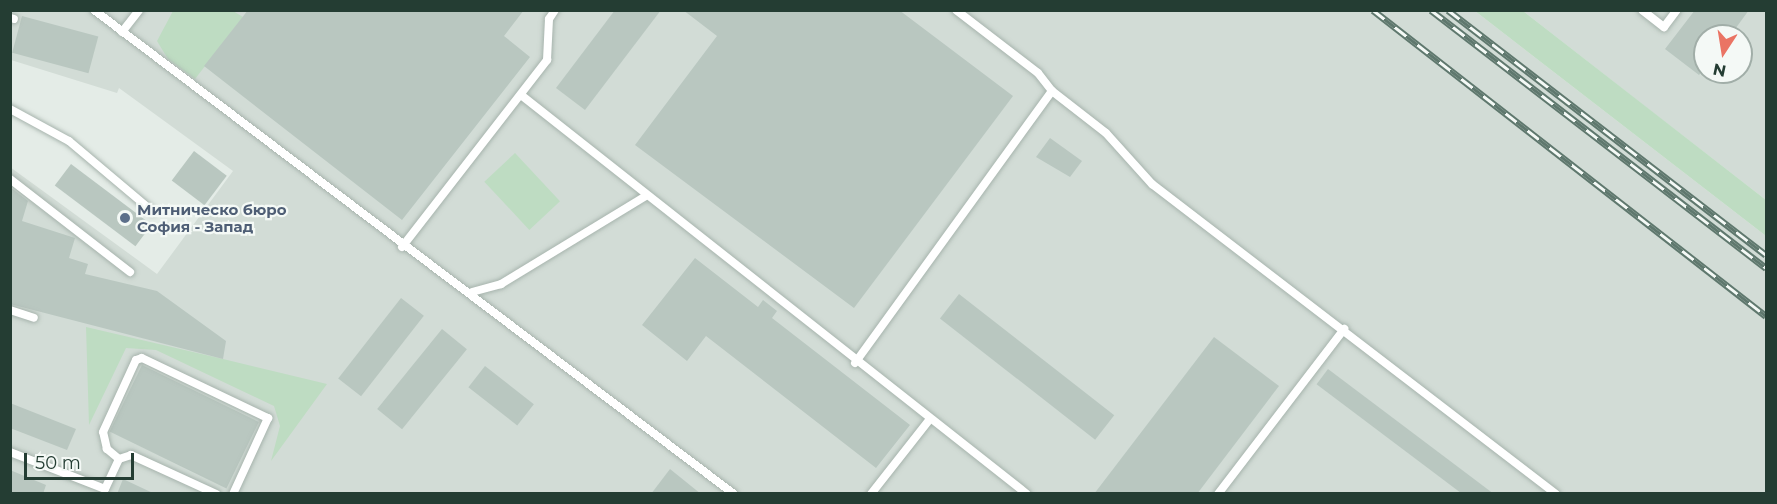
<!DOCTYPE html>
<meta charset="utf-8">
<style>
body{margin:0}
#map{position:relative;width:1777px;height:504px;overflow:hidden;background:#e4ece7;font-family:Montserrat,sans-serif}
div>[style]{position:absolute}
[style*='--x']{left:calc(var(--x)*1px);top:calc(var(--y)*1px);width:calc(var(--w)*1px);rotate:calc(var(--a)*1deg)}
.built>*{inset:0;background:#d2dcd6}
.green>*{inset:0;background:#bedcc2;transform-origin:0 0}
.building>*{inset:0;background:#b9c7c0;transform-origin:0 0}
.roads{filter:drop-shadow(0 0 2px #a7b4ad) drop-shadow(0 0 2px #a7b4ad)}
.service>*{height:8px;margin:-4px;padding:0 4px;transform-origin:4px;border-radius:4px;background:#fff}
.rail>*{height:7px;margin-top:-3.5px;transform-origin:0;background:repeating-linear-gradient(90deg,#f4f9f6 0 14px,#5f786e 0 28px);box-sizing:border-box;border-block:2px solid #5f786e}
.dots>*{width:16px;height:16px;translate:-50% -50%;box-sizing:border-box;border:3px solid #f4f9f6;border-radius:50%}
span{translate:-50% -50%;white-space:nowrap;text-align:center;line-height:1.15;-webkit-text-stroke:4.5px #f4f9f6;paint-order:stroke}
.service-label{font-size:15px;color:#4e5e75;font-weight:700}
.left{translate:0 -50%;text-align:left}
.frame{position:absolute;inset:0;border:12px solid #243d33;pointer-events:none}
.north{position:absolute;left:1693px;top:24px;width:60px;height:60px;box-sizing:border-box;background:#f4f9f6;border:2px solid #a1aea8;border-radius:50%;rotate:192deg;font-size:16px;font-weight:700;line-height:24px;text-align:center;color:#243d33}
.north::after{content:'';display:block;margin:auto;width:21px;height:27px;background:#ea7464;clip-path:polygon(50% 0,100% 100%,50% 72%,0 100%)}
.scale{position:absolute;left:24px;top:453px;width:110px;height:27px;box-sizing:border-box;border:3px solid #243d33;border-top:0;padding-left:8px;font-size:18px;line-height:21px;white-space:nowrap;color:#243d33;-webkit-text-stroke:4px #f4f9f6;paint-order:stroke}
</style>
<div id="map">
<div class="built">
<div style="clip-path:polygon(11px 11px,1475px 11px,1766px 236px,1766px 493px,11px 493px,10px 167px,157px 274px,233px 171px,119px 88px,117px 93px,11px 60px)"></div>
<div style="clip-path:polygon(evenodd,1523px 11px,1766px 11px,1766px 200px,1646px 107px,1523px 11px,1705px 36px,1741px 36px,1741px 72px,1705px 72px,1705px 36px)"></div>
</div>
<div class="green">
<div style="clip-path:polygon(173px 11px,233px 11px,243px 17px,195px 79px,168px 59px,157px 41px)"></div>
<div style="clip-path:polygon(1475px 11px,1523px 11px,1766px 200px,1766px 236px)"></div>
<div style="left:515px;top:153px;width:66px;height:42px;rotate:47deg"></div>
<div style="clip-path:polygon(86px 327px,223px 359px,327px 384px,271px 461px,280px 426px,274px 406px,156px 350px,126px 348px,89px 425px)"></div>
</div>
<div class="building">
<div style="clip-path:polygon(248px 10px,524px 10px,504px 36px,530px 57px,402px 220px,204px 66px)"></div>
<div style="clip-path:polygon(615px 10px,661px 10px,585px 110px,556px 88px)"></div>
<div style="clip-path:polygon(683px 10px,899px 10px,1013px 96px,854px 308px,635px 145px,717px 36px)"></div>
<div style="clip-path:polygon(1695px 10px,1749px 10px,1730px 36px,1705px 36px,1705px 68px,1699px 75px,1665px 49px)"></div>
<div style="left:22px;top:16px;width:79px;height:38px;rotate:15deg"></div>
<div style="clip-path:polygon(1050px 138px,1082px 161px,1070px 177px,1036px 157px)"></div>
<div style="left:194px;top:151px;width:41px;height:37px;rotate:37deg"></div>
<div style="left:71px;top:164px;width:101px;height:27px;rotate:37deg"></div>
<div style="clip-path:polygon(10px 187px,28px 201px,22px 221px,75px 238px,69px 258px,88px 264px,85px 274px,157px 291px,226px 341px,223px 359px,10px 304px)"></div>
<div style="clip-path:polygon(695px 258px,758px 307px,763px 300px,777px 311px,772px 318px,910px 425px,876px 468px,706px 336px,687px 361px,642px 325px)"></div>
<div style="left:959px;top:294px;width:197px;height:31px;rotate:38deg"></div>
<div style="left:401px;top:298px;width:29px;height:102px;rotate:38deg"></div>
<div style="left:442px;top:329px;width:32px;height:103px;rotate:39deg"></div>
<div style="clip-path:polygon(1214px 337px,1279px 386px,1197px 494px,1094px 494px)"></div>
<div style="left:142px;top:365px;width:130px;height:74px;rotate:26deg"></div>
<div style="left:485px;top:366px;width:62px;height:27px;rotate:38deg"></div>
<div style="left:1328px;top:369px;width:209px;height:19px;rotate:37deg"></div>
<div style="clip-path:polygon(10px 403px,76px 429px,67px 450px,10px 428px)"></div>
<div style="clip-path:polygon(670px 469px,701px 494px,651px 494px)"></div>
<div style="clip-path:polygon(10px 470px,46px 485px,43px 494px,10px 494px)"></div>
<div style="clip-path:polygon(123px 479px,155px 494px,117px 494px)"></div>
</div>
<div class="roads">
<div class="service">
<div style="--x:94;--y:10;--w:802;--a:37.1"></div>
<div style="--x:956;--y:10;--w:103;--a:37.5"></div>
<div style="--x:1038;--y:73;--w:23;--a:52"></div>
<div style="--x:1642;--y:10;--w:28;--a:38"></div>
<div style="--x:1664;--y:27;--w:21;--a:-53"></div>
<div style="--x:10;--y:18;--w:4;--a:14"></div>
<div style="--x:122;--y:32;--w:28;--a:-52"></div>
<div style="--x:521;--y:95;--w:644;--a:38.26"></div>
<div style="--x:10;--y:109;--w:67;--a:28.5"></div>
<div style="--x:69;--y:141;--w:109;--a:40.1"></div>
<div style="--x:10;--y:179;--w:152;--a:37.8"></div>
<div style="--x:402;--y:247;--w:237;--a:-52.2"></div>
<div style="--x:547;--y:60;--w:41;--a:-87.2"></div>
<div style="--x:549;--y:19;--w:11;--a:-56"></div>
<div style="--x:472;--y:292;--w:30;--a:-15"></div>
<div style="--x:501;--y:284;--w:170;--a:-31.3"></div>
<div style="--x:10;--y:310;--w:25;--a:18"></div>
<div style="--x:855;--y:363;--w:336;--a:-54.1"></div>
<div style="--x:1052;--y:91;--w:68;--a:37.9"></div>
<div style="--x:1106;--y:133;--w:69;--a:48"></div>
<div style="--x:1152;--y:184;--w:509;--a:37.5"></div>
<div style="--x:10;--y:452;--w:102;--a:21.3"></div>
<div style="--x:105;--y:489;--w:33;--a:-65"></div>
<div style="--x:119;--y:459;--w:13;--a:-18"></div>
<div style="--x:131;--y:455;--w:94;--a:24.6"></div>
<div style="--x:119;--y:459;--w:16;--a:-140"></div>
<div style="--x:107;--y:449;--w:17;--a:-103"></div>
<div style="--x:103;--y:432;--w:79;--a:-65.4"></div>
<div style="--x:136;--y:360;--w:6;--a:-18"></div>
<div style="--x:142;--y:358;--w:140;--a:25.5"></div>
<div style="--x:268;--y:418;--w:84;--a:114.7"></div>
<div style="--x:871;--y:494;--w:95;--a:-51.8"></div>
<div style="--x:1218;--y:494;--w:208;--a:-52.6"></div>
</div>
</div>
<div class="rail">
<div style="--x:1373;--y:10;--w:498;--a:37.9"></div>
<div style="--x:1431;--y:10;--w:423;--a:37.6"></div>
<div style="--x:1448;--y:10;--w:401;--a:37.6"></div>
</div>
<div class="dots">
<div style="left:125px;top:218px;background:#5c6f8a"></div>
</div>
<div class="service-label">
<span class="left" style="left:137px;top:218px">Митническо бюро<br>София - Запад</span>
</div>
<div class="frame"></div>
<div class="north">N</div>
<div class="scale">50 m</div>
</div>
